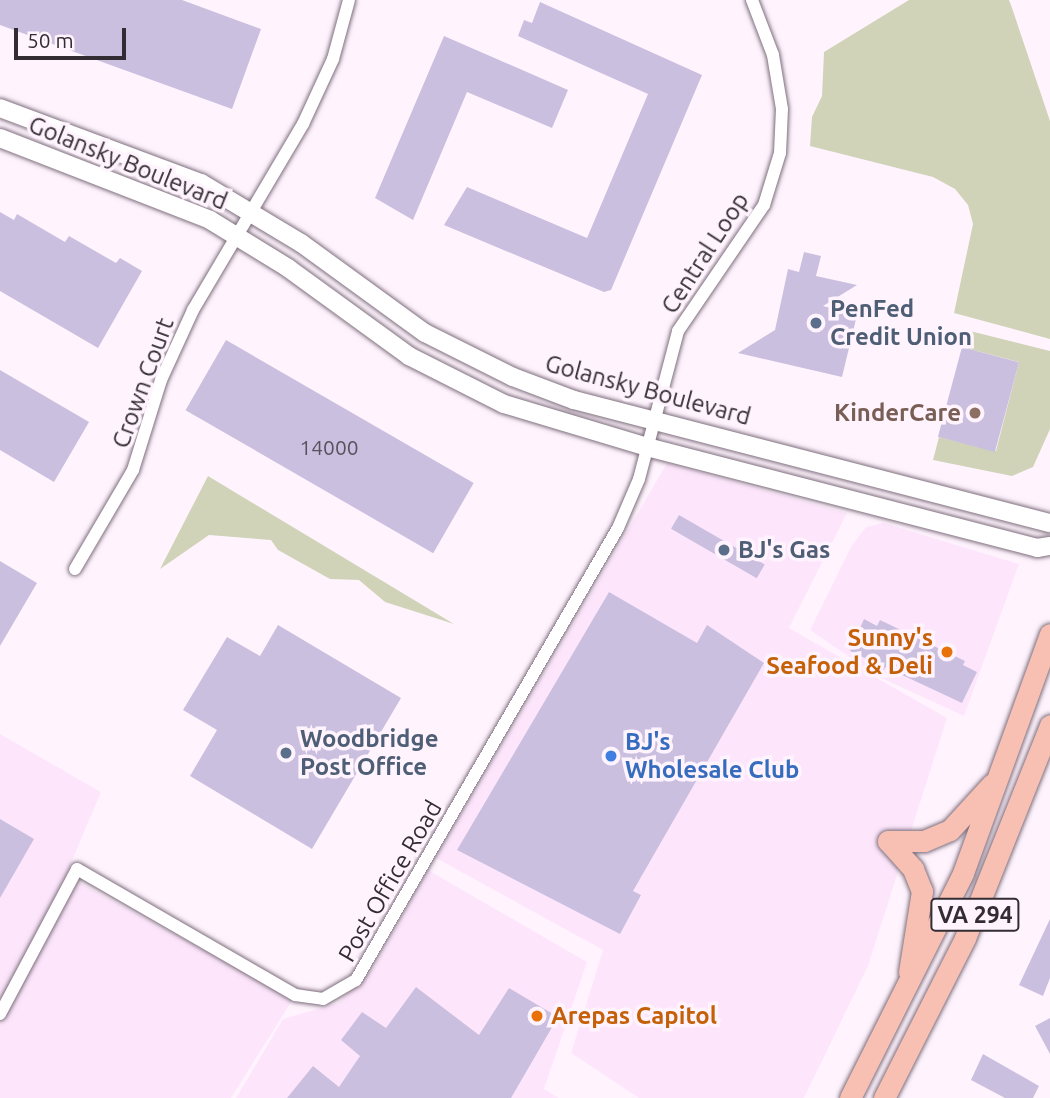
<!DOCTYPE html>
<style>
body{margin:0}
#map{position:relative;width:1050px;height:1098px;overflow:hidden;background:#fff4fe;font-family:Ubuntu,sans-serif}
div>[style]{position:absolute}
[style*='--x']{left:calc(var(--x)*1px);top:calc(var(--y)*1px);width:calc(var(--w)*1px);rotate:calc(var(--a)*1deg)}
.built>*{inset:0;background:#fde6fc}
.green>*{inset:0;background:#d0d3b8}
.building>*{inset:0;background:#cbbfdf;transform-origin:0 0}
.roads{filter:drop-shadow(0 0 2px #7e6f7d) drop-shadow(0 0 2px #7e6f7d)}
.street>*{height:12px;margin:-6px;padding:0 6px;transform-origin:6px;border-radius:6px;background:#fff}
.secondary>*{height:18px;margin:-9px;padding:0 9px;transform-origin:9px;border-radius:9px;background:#fff}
.highway>*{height:21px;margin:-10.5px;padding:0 10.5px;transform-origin:10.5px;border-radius:10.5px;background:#f8c0b3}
.dots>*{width:19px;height:19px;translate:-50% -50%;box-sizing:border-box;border:4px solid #fff4fe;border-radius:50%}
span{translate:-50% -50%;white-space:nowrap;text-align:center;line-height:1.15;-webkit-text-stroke:7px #fff4fe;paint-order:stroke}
.number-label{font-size:21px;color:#59525e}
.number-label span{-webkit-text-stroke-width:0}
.shield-label span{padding:2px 5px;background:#fff4fe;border:2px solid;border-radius:5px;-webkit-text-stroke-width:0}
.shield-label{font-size:23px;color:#332d33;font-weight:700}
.street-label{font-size:24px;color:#332d33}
.service-label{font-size:24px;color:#4e5e75;font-weight:700}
.left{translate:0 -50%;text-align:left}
.education-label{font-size:24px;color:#785e54;font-weight:700}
.right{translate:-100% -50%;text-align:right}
.food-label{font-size:24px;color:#c56008;font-weight:700}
.shop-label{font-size:24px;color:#366cbe;font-weight:700}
.scale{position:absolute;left:14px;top:28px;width:112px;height:32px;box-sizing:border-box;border:4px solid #332d33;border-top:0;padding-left:9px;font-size:21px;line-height:24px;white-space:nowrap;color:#332d33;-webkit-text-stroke:5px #fff4fe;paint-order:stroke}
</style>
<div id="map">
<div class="built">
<div style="clip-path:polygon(667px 463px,847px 513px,789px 628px,947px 718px,868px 966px,804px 1098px,639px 1098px,571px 1053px,603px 950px,436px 858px)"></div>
<div style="clip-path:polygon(884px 523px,1019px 564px,964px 716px,877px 676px,810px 630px,852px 545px,866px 527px)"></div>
<div style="clip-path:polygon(0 734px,101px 792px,66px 875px,293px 999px,231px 1098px,0 1098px)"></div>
<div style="clip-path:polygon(428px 870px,587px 962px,544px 1089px,559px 1098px,236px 1098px,283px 1019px,338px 1003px,373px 969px)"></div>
</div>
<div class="green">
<div style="clip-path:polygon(909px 0,1009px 0,1012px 8px,1050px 121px,1050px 339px,954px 313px,973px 224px,968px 205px,955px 189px,933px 177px,810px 146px,812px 117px,822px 96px,824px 52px)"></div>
<div style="clip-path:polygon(966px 330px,1050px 351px,1050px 429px,1033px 467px,1012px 476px,933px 460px,939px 437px,996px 451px,1019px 362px,962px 347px)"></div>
<div style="clip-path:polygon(208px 476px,454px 624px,385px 602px,359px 580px,330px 579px,278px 550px,271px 540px,209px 535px,160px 569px)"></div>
</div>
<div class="building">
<div style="clip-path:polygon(0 0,182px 0,261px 29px,232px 109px,0 25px)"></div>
<div style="clip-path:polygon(540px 2px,702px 75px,611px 290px,604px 292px,444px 225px,467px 187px,587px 238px,648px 94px,518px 36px,524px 20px,532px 23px)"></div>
<div style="clip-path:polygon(444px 36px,568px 90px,552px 128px,467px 92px,413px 220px,375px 198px)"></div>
<div style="clip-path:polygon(0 212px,14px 220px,17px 214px,65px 242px,69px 236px,116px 263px,120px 258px,142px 271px,98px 348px,0 291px)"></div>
<div style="clip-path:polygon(804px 252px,821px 256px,816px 276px,857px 285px,823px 306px,857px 315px,842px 377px,738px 353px,775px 330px,788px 269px,799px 272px)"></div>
<div style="left:226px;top:340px;width:286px;height:81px;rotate:30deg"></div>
<div style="left:962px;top:347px;width:59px;height:93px;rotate:15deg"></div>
<div style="clip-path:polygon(0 370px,89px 422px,54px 482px,0 450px)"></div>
<div style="left:679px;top:515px;width:99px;height:16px;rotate:30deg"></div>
<div style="clip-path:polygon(0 561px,37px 583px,0 646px)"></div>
<div style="clip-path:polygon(609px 592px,697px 643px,707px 625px,764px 663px,633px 891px,641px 895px,620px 934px,457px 850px)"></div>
<div style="clip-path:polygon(864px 619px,877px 626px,880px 620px,965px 661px,963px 665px,977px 672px,962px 703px,885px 667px,882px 675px,870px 669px,873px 662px,850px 651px)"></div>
<div style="clip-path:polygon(278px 625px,401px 698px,312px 849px,190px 776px,217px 730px,183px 710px,227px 637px,260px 656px)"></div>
<div style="clip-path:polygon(0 819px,34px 839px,0 898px)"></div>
<div style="clip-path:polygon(1050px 919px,1050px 978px,1043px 996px,1019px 985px)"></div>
<div style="clip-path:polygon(416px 987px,479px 1035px,509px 988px,558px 1017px,511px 1098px,287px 1098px,313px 1066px,339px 1087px,360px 1056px,341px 1040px,362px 1012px,386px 1028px)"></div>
<div style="clip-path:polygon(1050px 1018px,1050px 1054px,1035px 1026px)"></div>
<div style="clip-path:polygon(983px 1054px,1039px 1086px,1033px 1098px,1005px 1098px,971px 1080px)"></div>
</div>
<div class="roads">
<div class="street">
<div style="--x:75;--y:569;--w:115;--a:-59.6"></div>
<div style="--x:133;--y:470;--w:94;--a:-72.7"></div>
<div style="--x:161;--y:380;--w:77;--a:-65.4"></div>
<div style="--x:193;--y:310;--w:216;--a:-59.4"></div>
<div style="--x:303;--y:124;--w:72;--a:-65.2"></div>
<div style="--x:333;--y:59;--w:61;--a:-74.8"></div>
<div style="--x:0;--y:1014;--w:164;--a:-62"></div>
<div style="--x:77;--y:869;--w:252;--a:30"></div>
<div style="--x:295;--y:995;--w:28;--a:8"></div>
<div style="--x:323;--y:999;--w:38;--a:-30"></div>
<div style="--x:356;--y:980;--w:522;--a:-59.9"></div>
<div style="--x:618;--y:528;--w:53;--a:-66.8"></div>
<div style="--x:639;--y:479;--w:153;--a:-75.2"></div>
<div style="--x:678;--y:331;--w:153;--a:-55.7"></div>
<div style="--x:764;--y:205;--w:54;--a:-72.9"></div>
<div style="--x:780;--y:153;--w:44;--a:-87.4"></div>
<div style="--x:782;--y:109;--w:55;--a:-99.5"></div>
<div style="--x:773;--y:55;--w:59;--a:-110.9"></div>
</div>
<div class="secondary">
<div style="--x:0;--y:108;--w:215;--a:20.5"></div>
<div style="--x:201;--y:183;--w:117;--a:31"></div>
<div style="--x:301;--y:243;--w:153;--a:36"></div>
<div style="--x:425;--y:333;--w:98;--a:26.6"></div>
<div style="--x:513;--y:377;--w:65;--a:20.7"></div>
<div style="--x:574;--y:400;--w:492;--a:14.5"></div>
<div style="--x:0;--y:138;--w:225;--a:21.3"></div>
<div style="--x:210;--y:220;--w:92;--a:31.6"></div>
<div style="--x:288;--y:268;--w:150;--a:36"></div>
<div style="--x:409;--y:356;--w:106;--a:26.8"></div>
<div style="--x:504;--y:404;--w:149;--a:16.7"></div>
<div style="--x:647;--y:447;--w:403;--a:14.5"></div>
<div style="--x:1037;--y:548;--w:13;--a:-9"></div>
</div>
<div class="highway">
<div style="--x:888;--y:841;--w:38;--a:48"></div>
<div style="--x:913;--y:869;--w:24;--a:68"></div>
<div style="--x:922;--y:891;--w:82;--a:99.1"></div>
<div style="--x:888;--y:841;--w:36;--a:0"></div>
<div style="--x:924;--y:841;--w:28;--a:-23"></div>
<div style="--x:950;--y:830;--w:62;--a:-47.6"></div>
<div style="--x:850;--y:1098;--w:252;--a:-63.3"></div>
<div style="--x:963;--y:873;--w:254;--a:-70"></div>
<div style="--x:884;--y:1098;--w:179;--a:-63.1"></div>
<div style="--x:965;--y:938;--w:229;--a:-68.2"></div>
</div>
</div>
<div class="dots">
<div style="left:816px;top:323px;background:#5c6f8a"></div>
<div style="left:975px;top:413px;background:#8d6e63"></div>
<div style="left:724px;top:550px;background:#5c6f8a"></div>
<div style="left:947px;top:652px;background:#e8710a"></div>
<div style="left:286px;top:753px;background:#5c6f8a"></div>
<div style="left:611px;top:756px;background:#3f7fe0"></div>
<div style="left:537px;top:1016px;background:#e8710a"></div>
</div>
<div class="number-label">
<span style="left:329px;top:447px">14000</span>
</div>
<div class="shield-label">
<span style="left:975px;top:915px">VA 294</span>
</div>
<div class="street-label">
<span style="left:128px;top:163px;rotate:22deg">Golansky Boulevard</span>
<span style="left:705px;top:253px;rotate:-57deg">Central Loop</span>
<span style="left:143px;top:383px;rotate:-70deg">Crown Court</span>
<span style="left:648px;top:390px;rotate:15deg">Golansky Boulevard</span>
<span style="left:390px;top:881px;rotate:-60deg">Post Office Road</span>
</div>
<div class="service-label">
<span class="left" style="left:830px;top:323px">PenFed<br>Credit Union</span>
<span class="left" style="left:738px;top:550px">BJ's Gas</span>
<span class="left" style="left:300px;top:753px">Woodbridge<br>Post Office</span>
</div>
<div class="education-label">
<span class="right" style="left:961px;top:413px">KinderCare</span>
</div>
<div class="food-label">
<span class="right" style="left:933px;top:652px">Sunny's<br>Seafood &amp; Deli</span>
<span class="left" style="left:551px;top:1016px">Arepas Capitol</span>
</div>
<div class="shop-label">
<span class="left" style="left:625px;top:756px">BJ's<br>Wholesale Club</span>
</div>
<div class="scale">50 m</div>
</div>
